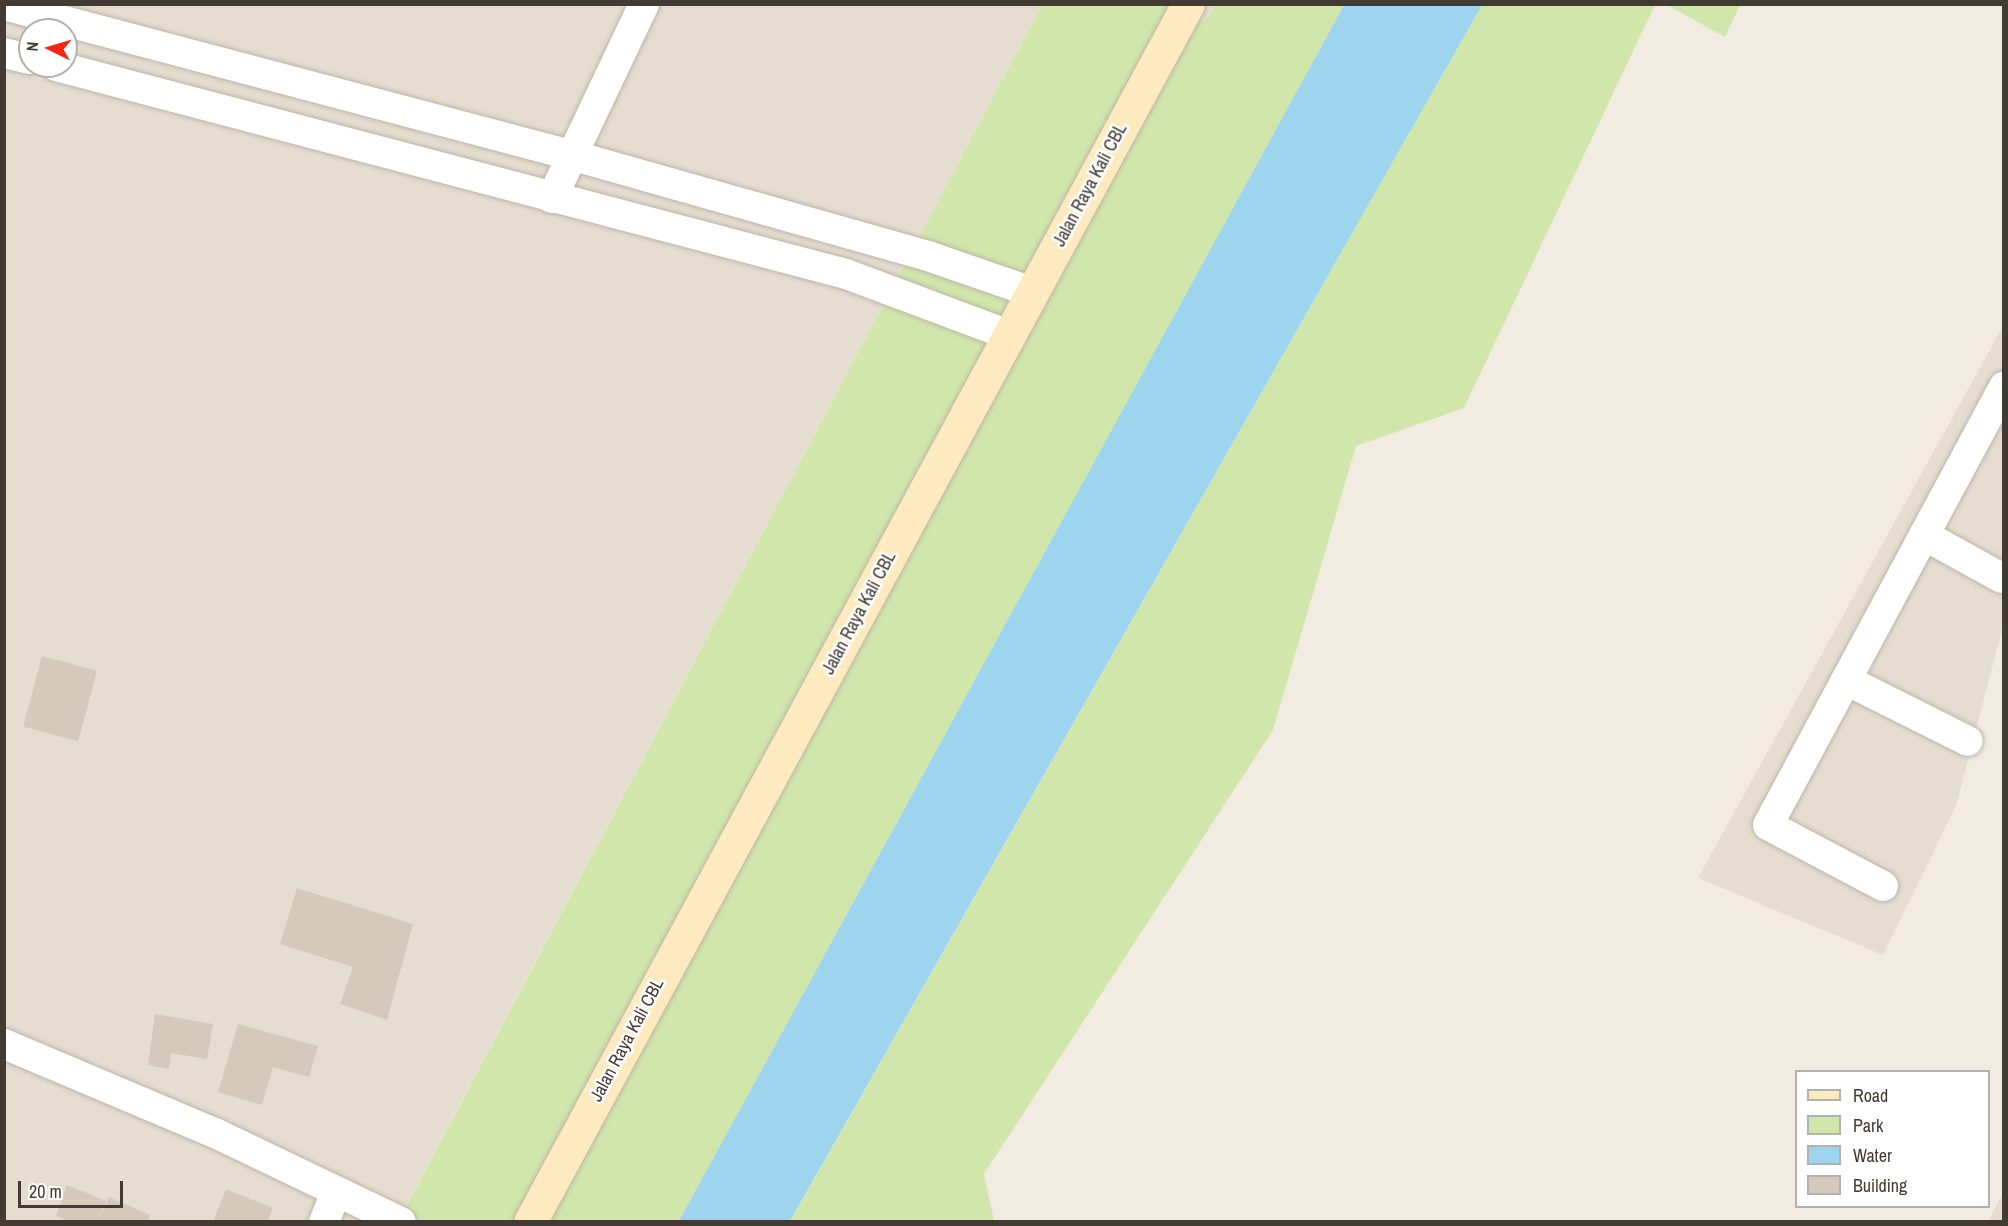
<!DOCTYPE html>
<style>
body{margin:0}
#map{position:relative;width:2008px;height:1226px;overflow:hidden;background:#f1ebe2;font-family:"Archivo Narrow",sans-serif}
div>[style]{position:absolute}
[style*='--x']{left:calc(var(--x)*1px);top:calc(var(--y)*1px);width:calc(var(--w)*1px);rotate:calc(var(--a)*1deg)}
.residential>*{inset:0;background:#e5ddd0}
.green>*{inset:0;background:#d0e6aa}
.water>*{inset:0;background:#9dd4ee}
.building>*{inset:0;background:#d5c9bb;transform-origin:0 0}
.roads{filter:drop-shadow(0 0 2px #bfb5a8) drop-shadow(0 0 2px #bfb5a8)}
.street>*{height:30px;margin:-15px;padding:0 15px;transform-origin:15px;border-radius:15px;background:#fff}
.secondary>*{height:33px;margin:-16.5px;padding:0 16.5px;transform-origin:16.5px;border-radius:16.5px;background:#feeabf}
span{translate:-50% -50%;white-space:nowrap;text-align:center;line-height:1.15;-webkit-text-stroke:5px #fff;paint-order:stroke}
.street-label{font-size:18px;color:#423b33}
.frame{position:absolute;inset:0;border:6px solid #423b33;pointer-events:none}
.legend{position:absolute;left:1795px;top:1070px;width:195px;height:138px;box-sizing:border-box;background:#fff;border:2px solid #b3b1ad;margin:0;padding:8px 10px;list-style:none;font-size:18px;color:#423b33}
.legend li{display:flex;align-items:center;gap:12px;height:30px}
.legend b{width:30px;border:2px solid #b3b1ad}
.north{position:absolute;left:18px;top:18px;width:60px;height:60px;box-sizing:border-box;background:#fff;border:2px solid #b3b1ad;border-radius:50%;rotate:275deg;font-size:16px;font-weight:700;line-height:24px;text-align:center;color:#423b33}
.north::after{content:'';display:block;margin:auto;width:21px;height:27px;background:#f72313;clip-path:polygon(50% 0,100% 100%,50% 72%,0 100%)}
.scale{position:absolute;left:18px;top:1181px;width:105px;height:27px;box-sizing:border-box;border:3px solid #423b33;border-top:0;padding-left:8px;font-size:18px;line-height:21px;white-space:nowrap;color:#423b33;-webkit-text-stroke:4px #fff;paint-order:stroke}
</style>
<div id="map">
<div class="residential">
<div style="clip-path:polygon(evenodd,5px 5px,1042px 5px,398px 1221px,5px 1222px,5px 5px,30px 30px,66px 30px,66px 66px,30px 66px,30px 30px)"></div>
<div style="clip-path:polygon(1168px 5px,1215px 5px,1205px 22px)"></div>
<div style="clip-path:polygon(2003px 326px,2003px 626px,1956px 806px,1883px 955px,1698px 878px)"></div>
<div style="clip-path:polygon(2003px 1194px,2003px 1221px,1988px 1221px)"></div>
</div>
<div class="green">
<div style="clip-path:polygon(1042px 5px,1168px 5px,1205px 22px,1215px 5px,1344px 5px,679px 1221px,398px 1222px)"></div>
<div style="clip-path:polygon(1482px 5px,1655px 5px,1464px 408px,1356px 446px,1273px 730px,984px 1174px,994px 1221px,790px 1222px)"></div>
<div style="clip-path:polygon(1667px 5px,1740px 5px,1725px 37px)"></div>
</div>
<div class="water">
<div style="clip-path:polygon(1344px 5px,1482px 5px,790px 1221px,679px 1221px)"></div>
</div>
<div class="building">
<div style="left:42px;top:656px;width:57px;height:73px;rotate:15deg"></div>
<div style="clip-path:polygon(297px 888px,413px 924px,387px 1020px,340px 1004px,353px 967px,280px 944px)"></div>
<div style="clip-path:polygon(155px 1014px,213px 1024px,207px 1059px,171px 1053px,169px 1069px,148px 1065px)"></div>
<div style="clip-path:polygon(238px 1024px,318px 1046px,309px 1077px,273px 1067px,262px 1105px,218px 1092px)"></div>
<div style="clip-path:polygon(67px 1185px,106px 1201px,98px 1222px,71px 1222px,56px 1216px)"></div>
<div style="clip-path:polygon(226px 1189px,273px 1208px,267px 1222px,213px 1222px)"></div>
<div style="clip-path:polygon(109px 1197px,150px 1215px,147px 1222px,98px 1222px)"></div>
</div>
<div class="roads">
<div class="street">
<div style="--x:4;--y:5;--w:587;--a:14.82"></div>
<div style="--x:571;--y:155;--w:371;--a:15.8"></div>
<div style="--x:928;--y:256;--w:110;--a:19.1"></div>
<div style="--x:4;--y:53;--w:27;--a:13"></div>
<div style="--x:56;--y:66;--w:817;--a:14.75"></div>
<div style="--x:846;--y:274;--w:174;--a:20.5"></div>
<div style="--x:552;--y:198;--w:215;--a:-64.6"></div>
<div style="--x:1924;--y:535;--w:89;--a:28.9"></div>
<div style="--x:1846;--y:680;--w:136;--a:26.6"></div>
<div style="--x:1883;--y:886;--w:130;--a:-152.1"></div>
<div style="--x:1768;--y:825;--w:498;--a:-61.7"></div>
<div style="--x:4;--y:1044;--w:229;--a:22.9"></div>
<div style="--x:215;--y:1133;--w:206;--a:25.6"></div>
<div style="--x:324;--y:1222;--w:31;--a:-68"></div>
</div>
<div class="secondary">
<div style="--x:530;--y:1222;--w:1384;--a:-61.62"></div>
</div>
</div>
<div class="street-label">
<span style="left:1090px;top:185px;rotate:-62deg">Jalan Raya Kali CBL</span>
<span style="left:859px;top:613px;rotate:-62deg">Jalan Raya Kali CBL</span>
<span style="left:627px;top:1040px;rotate:-62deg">Jalan Raya Kali CBL</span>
</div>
<div class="frame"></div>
<ul class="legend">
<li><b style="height:8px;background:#feeabf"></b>Road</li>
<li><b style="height:16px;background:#d0e6aa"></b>Park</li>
<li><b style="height:16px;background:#9dd4ee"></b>Water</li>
<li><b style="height:16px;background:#d5c9bb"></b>Building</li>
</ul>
<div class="north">N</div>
<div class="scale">20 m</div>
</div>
